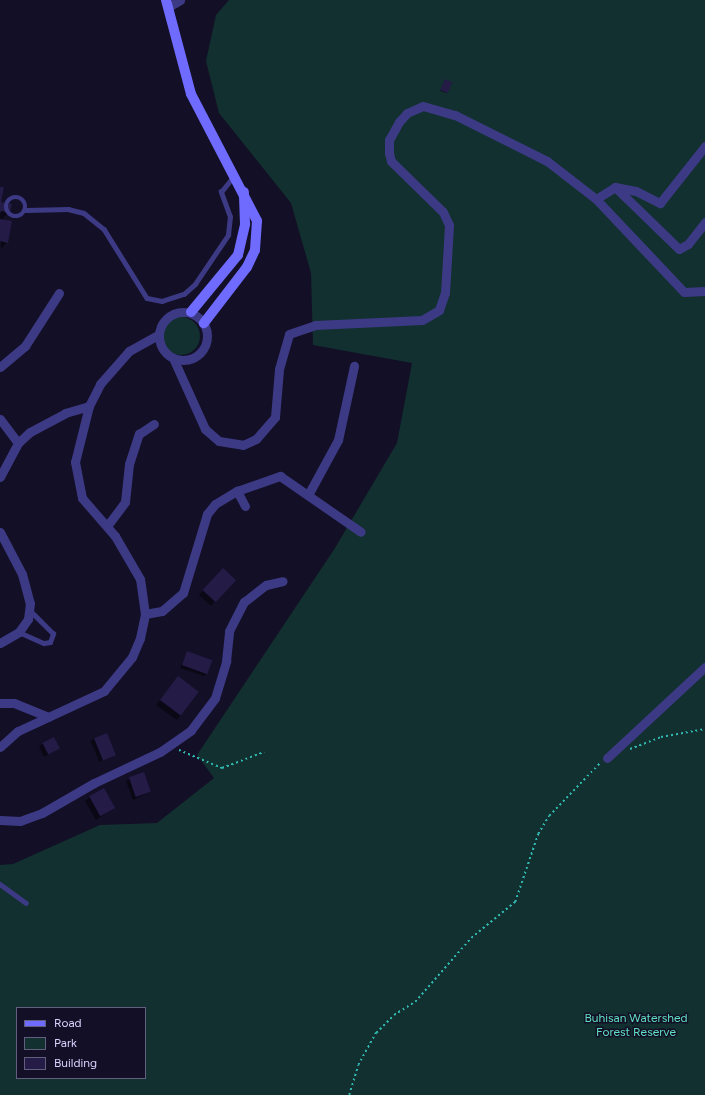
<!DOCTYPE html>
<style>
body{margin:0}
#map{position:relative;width:705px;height:1095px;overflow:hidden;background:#130f26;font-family:Figtree,sans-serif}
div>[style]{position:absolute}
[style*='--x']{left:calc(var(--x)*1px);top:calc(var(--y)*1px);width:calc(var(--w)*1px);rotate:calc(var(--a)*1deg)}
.green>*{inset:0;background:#12302f}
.round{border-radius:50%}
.shadow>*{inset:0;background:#0007;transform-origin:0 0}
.building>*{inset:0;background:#241b47;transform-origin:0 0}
.path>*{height:1.5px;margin-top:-0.75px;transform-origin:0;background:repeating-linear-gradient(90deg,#2fb8b0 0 2px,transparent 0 5px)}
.lane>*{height:4.5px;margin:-2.25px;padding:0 2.25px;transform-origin:2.25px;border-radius:2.25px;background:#3d3a85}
.lane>.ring{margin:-2.25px;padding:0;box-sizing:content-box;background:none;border:4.5px solid #3d3a85;border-radius:50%}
.street>*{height:9px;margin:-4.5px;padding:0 4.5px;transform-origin:4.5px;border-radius:4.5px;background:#3d3a85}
.street>.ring{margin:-4.5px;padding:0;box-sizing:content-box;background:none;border:9px solid #3d3a85;border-radius:50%}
.secondary>*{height:10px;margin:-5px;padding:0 5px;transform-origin:5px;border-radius:5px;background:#6f6bff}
span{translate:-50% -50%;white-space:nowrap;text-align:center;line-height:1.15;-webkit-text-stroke:3px #130f26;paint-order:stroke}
.park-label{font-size:12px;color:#5fe0c0}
.legend{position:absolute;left:16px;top:1007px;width:130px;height:72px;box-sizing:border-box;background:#130f26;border:1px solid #625e7d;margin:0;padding:5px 7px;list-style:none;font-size:12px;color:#d9d4ff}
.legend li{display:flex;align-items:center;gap:8px;height:20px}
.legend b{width:20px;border:1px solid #625e7d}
</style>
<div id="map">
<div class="green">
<div style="clip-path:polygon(evenodd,229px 0,705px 0,705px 1095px,0 1095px,0 865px,13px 864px,100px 825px,157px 823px,214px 778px,197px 755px,335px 548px,397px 443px,412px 363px,313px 345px,311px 273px,291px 203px,219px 113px,206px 61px,216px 15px,229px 0,17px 1008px,145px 1008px,145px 1078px,17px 1078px,17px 1008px)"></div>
<div class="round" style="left:162px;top:317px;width:38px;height:38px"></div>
</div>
<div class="shadow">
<div style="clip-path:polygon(445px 81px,447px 92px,446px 93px,440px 91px)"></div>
<div style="clip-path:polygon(0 202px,9px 212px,1px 220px,7px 242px,1px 249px)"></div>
<div style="clip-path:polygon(218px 574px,215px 601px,211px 606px,199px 595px)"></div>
<div style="clip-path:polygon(187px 652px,207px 673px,204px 676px,180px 668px)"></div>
<div style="clip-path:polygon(178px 678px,181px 715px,177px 720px,156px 705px)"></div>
<div style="left:106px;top:734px;width:23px;height:17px;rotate:67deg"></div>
<div style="clip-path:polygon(54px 738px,58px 749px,44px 757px,39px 746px)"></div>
<div style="clip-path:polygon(143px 773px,150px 792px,133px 800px,126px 781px)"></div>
<div style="clip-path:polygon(90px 797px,114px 808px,96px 820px,85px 801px)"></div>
</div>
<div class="building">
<div style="left:445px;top:79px;width:8px;height:12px;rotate:23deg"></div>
<div style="clip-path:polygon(0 187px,4px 187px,1px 202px,12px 204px,10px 213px,1px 211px,0 214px)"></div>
<div style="clip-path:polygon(0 219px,12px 221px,8px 243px,0 241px)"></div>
<div style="left:223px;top:568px;width:18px;height:30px;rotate:43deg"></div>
<div style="left:187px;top:651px;width:27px;height:15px;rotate:20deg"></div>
<div style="left:178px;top:676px;width:26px;height:30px;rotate:37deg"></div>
<div style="left:107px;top:733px;width:24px;height:14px;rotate:68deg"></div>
<div style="left:54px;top:737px;width:13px;height:13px;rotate:63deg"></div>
<div style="left:144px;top:772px;width:21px;height:16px;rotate:71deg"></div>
<div style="left:104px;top:788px;width:23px;height:17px;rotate:61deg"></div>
</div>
<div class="path">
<div style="--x:630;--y:749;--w:33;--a:-21"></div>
<div style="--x:661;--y:737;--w:45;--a:-10.3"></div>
<div style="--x:179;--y:750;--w:47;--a:22.7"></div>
<div style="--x:222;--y:768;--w:45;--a:-20.9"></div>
<div style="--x:349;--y:1095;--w:31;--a:-73"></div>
<div style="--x:358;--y:1065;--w:37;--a:-61"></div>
<div style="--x:376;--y:1033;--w:25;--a:-45"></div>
<div style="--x:394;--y:1015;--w:25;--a:-32"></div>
<div style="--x:415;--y:1002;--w:85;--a:-48.8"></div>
<div style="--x:471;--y:938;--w:57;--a:-39.3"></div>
<div style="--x:515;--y:902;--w:72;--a:-71.3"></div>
<div style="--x:538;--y:834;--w:21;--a:-59"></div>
<div style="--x:549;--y:816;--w:74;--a:-46.1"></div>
</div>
<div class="lane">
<div class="ring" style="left:6px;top:197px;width:15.5px;height:15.5px"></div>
<div style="--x:26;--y:210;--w:42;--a:-1.4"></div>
<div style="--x:68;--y:209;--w:16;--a:14"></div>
<div style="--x:84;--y:213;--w:26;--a:39"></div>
<div style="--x:104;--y:229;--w:81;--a:58.1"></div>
<div style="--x:147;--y:298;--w:15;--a:11"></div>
<div style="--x:162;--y:301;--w:23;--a:-18"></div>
<div style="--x:184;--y:294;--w:15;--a:-42"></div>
<div style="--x:195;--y:284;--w:59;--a:-56"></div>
<div style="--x:228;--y:235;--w:18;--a:-84"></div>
<div style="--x:230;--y:217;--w:27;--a:-110"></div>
<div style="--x:221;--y:192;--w:21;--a:-51"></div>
<div style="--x:19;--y:632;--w:27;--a:24"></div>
<div style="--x:44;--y:643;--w:6;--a:-9"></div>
<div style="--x:50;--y:642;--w:9;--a:-69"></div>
<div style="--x:53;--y:634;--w:33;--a:-135"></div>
<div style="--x:0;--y:884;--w:32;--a:36"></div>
</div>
<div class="street">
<div style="--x:168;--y:7;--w:14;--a:-30"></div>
<div style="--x:615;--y:187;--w:21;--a:11"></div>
<div style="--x:636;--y:191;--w:27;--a:27"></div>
<div style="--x:660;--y:203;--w:73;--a:-51.7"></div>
<div style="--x:596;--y:199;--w:22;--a:-32"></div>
<div style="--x:615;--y:187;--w:89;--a:44.1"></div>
<div style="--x:679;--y:249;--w:10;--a:-29"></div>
<div style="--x:688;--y:244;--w:28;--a:-52"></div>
<div class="ring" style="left:159px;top:312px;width:39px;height:39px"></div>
<div style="--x:173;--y:358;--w:78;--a:65.7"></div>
<div style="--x:205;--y:429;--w:18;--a:41"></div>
<div style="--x:219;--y:441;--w:24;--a:9"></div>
<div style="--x:243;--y:445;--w:14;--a:-25"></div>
<div style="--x:256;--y:439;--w:29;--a:-49"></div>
<div style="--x:275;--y:417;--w:48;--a:-85.2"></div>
<div style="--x:279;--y:369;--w:36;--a:-74"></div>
<div style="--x:289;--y:334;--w:28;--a:-19"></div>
<div style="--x:315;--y:325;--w:107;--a:-2.7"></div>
<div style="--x:422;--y:320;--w:20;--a:-30"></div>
<div style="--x:439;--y:310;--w:18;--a:-71"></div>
<div style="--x:445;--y:293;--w:68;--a:-86.6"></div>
<div style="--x:449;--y:225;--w:14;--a:-115"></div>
<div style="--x:443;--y:212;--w:73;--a:-135.6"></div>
<div style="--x:391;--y:161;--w:8;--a:-104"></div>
<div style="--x:389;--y:153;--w:13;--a:-90"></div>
<div style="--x:389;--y:140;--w:21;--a:-61"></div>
<div style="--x:399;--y:122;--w:12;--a:-48"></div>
<div style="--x:407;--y:113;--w:17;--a:-24"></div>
<div style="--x:423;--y:106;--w:33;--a:16"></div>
<div style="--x:455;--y:115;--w:103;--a:26.6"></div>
<div style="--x:547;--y:161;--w:62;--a:37.8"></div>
<div style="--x:596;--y:199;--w:128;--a:46.6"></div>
<div style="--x:684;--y:292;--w:21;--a:-3"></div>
<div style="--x:0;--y:367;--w:33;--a:-40"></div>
<div style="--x:25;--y:346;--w:63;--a:-57.3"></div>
<div style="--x:0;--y:419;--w:30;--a:53"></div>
<div style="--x:0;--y:477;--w:38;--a:-62"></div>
<div style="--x:18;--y:443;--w:16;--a:-43"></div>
<div style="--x:30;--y:432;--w:40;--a:-28"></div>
<div style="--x:65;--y:413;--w:25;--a:-16"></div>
<div style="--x:237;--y:491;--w:46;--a:-19.2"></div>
<div style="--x:280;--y:476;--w:98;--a:34.7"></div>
<div style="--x:308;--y:495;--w:63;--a:-61.4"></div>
<div style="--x:338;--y:440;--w:76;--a:-77.8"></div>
<div style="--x:107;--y:526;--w:30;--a:-53"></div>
<div style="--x:125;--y:502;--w:38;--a:-84"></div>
<div style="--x:129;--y:464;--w:32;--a:-72"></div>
<div style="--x:139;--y:434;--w:18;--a:-34"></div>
<div style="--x:0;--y:532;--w:47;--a:62.4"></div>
<div style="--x:22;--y:574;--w:30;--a:75"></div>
<div style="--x:30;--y:603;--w:16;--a:97"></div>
<div style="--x:28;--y:619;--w:16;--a:125"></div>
<div style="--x:19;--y:632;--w:22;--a:150"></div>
<div style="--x:145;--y:614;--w:17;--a:-10"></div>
<div style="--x:162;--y:611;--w:28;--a:-41"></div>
<div style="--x:183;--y:593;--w:83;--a:-73.1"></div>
<div style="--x:207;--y:514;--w:13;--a:-51"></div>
<div style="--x:215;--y:504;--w:26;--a:-31"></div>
<div style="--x:237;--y:491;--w:17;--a:62"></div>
<div style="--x:0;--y:703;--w:14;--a:0"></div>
<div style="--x:14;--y:703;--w:37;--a:22"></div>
<div style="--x:0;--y:747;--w:24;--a:-42"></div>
<div style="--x:18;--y:731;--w:95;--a:-24.9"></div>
<div style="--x:104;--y:691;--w:44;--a:-50.5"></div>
<div style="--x:132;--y:657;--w:21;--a:-67"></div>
<div style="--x:140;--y:638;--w:25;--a:-78"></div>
<div style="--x:145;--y:614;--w:35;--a:-98"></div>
<div style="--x:140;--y:579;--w:50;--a:-120.2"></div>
<div style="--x:115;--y:536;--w:50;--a:-131"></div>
<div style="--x:82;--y:498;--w:37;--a:-101"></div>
<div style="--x:75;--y:462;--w:58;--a:-76"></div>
<div style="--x:89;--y:406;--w:25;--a:-63"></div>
<div style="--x:100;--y:384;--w:44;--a:-48.7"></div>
<div style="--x:129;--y:351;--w:33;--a:-29"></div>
<div style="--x:607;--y:758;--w:134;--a:-42.9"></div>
<div style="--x:0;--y:820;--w:20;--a:3"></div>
<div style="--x:20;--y:821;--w:23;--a:-20"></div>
<div style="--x:42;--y:813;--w:60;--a:-30"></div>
<div style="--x:94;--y:783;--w:73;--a:-25.2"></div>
<div style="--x:160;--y:752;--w:38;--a:-35"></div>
<div style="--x:191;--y:730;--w:40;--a:-53"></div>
<div style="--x:215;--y:698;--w:39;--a:-73"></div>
<div style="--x:226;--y:661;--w:30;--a:-84"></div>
<div style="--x:229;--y:631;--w:33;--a:-63"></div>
<div style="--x:244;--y:602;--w:28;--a:-38"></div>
<div style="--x:266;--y:585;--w:17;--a:-13"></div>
</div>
<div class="secondary">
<div style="--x:166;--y:0;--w:97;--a:75.1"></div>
<div style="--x:191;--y:94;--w:143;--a:62.5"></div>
<div style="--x:257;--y:221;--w:29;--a:94"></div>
<div style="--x:255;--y:250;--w:19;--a:115"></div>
<div style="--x:247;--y:267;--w:71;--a:127.5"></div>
<div style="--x:191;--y:312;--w:74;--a:-50.5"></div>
<div style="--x:238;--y:255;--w:32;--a:-77"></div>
<div style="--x:245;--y:224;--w:32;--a:-92"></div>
</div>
<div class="park-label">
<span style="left:636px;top:1026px">Buhisan Watershed<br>Forest Reserve</span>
</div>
<ul class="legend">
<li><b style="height:5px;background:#6f6bff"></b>Road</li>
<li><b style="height:11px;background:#12302f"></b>Park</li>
<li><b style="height:11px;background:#241b47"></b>Building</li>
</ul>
</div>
